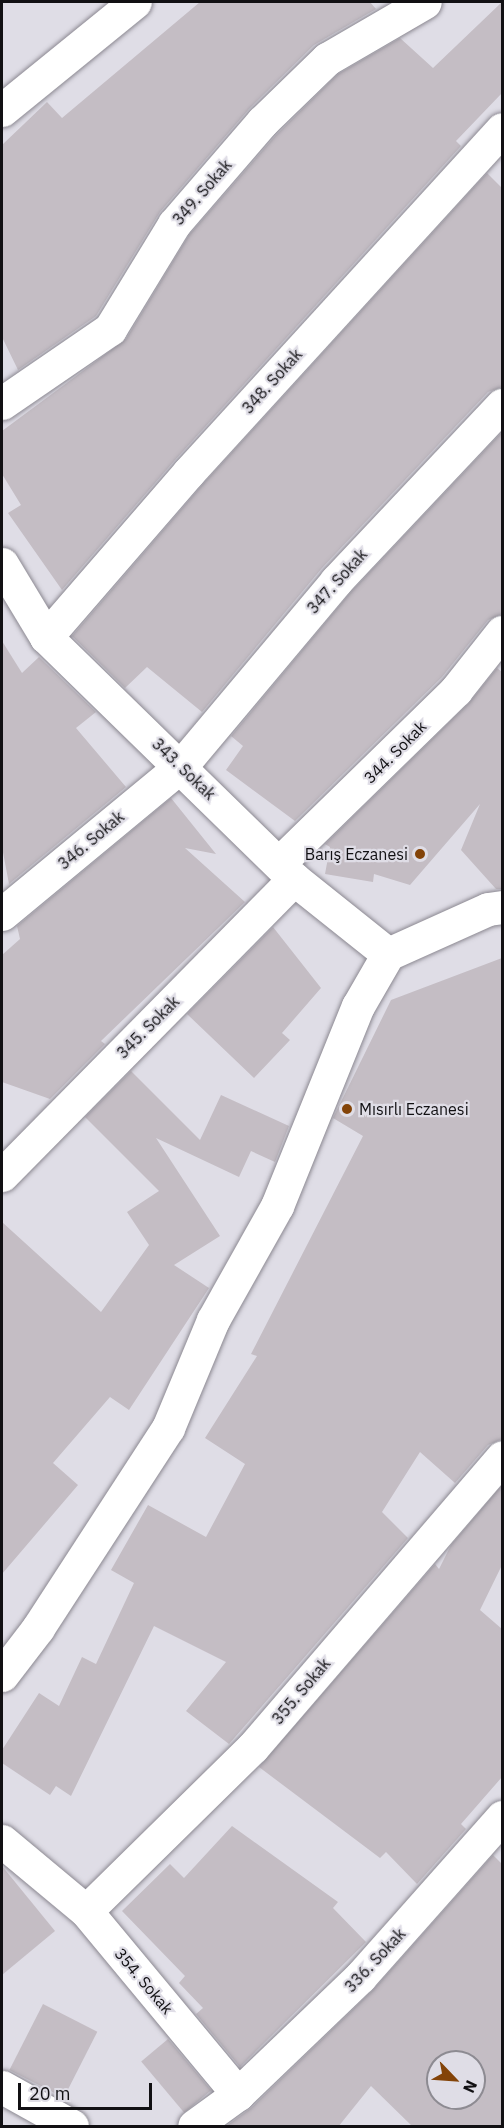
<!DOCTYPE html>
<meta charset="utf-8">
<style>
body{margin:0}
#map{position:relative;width:504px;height:2128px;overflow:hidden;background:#dfdde6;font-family:"IBM Plex Sans",sans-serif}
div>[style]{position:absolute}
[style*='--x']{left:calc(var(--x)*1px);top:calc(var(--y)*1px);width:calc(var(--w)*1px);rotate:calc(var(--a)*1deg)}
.building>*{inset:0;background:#c4bdc4;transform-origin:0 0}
.roads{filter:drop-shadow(0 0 2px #8b8891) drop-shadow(0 0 2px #8b8891)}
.minor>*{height:33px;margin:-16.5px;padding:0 16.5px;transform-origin:16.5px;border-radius:16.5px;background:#fff}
.dots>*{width:16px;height:16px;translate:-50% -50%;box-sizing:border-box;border:3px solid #dfdde6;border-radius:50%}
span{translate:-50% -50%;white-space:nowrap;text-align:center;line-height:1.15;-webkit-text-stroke:4.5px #dfdde6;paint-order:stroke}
.street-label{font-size:16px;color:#111013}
.poi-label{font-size:16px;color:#111013}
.right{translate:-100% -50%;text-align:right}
.left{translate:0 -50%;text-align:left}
.frame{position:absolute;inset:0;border:3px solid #111013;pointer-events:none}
.north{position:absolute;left:426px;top:2050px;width:60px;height:60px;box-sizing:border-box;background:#dfdde6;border:2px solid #8d8b92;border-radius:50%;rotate:115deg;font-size:16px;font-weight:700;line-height:24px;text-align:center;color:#111013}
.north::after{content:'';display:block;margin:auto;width:21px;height:27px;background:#834308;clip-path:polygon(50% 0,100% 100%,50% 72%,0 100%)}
.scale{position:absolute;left:18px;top:2083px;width:134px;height:27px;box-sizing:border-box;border:3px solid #111013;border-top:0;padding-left:8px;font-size:18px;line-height:21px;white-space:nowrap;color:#111013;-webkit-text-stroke:4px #dfdde6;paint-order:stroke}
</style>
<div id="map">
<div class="building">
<div style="clip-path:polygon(200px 2px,370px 2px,376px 9px,314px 45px,249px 109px,160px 212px,96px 316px,18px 370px,2px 337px,2px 145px,47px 102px,62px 118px)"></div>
<div style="clip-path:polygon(502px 2px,502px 93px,456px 141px,461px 146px,175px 460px,62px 590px,8px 513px,21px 505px,2px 474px,2px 431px,126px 339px,189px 235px,276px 135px,338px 74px,400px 38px,433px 68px)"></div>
<div style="clip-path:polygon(487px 173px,502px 188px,502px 387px,488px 392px,322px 568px,202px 712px,147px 667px,125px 688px,72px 636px,203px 484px)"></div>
<div style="clip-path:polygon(502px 432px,502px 614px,488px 620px,442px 677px,295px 821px,226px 770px,243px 746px,231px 736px,350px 593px)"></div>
<div style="clip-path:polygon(2px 641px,22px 673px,39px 657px,96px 712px,76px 728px,126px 787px,9px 884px,2px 847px)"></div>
<div style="clip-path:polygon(497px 668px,502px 672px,502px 889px,496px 889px,461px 850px,480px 804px,410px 885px,374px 874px,373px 882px,325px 874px,330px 847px,325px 844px,469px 703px)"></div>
<div style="clip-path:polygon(171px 798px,216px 854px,185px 848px,245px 902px,101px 1041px,105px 1044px,50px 1099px,2px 1082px,2px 955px,20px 939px,17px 926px)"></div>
<div style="clip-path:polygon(273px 927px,321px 988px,282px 1033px,290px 1040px,254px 1078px,187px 1014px)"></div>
<div style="clip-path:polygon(502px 958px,502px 1439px,488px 1445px,455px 1483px,420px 1452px,382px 1512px,408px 1538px,229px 1744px,186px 1711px,226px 1662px,154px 1626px,71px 1796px,56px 1786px,50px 1795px,2px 1763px,2px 1750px,39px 1693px,59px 1706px,82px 1657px,96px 1664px,134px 1583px,111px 1570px,148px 1505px,206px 1537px,245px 1464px,205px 1438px,257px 1356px,251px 1354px,363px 1136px,333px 1118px,391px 1000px)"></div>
<div style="clip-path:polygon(131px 1071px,200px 1140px,221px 1095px,289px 1126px,275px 1162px,251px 1151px,239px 1177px,156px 1138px,220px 1236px,174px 1265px,209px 1288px,129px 1410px,110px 1397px,53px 1463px,78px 1485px,2px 1574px,2px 1222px,101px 1312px,149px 1245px,127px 1212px,159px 1191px,85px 1117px)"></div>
<div style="clip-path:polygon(502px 1485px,502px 1565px,480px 1610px,502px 1629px,502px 1777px,461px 1824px,466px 1829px,417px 1884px,386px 1852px,380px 1858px,259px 1767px,435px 1564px,439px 1569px,451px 1545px)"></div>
<div style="clip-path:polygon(232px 1826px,338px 1902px,333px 1908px,366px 1942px,240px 2067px,196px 2014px,203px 2008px,179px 1983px,185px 1976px,122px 1911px,170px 1864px,184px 1878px)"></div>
<div style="clip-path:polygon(evenodd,493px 1855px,502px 1864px,502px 2127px,413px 2127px,371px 2086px,338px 2127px,225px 2127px,251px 2108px,373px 1990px,493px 1855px,438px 2062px,474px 2062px,474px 2098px,438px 2098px,438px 2062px)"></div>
<div style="clip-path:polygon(2px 1866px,55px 1931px,2px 1975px)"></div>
<div style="left:43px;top:2004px;width:61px;height:74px;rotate:27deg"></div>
<div style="left:168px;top:2039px;width:67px;height:35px;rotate:50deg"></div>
</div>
<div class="roads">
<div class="minor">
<div style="--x:2;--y:110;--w:171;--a:-39.1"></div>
<div style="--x:2;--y:403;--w:131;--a:-34.4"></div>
<div style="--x:110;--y:329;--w:123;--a:-58.6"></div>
<div style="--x:174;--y:224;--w:135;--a:-49.2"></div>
<div style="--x:262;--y:122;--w:91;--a:-44.1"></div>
<div style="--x:327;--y:59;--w:113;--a:-30.2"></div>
<div style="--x:2;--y:564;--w:85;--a:58.9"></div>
<div style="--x:46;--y:637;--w:347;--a:44.3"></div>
<div style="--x:294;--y:879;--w:120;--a:38.6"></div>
<div style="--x:46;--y:637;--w:218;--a:-49.1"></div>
<div style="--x:189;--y:472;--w:464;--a:-47.6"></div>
<div style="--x:279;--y:863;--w:248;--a:-44.3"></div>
<div style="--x:456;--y:690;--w:74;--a:-51.6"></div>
<div style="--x:2;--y:914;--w:232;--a:-39.6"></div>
<div style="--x:181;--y:766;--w:241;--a:-50"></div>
<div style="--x:336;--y:581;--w:242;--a:-46.7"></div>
<div style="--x:2;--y:1175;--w:416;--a:-45.4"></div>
<div style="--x:2;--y:1675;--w:59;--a:-52.5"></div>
<div style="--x:38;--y:1628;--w:239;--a:-57"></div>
<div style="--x:168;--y:1428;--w:117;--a:-67.4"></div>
<div style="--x:213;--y:1320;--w:131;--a:-60.7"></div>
<div style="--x:277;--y:1206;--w:216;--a:-68"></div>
<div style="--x:358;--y:1006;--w:60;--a:-60"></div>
<div style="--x:388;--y:954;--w:110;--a:-24.2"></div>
<div style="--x:488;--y:909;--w:14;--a:-8"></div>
<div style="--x:2;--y:1841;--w:109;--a:39.8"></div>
<div style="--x:86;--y:1911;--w:238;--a:50.3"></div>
<div style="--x:238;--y:2094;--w:54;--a:144"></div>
<div style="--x:86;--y:1911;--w:234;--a:-44.5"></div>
<div style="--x:253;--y:1747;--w:382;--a:-49.3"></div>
<div style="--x:2;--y:2087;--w:80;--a:29.1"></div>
<div style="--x:238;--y:2094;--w:169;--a:-43.8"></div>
<div style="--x:360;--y:1977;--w:214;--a:-48.4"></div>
</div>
</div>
<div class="dots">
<div style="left:420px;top:854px;background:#834308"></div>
<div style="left:347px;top:1109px;background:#834308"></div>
</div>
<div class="street-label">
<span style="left:202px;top:192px;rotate:-49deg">349. Sokak</span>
<span style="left:272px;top:381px;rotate:-48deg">348. Sokak</span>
<span style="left:337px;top:581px;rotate:-48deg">347. Sokak</span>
<span style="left:395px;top:752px;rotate:-45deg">344. Sokak</span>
<span style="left:184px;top:769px;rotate:44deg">343. Sokak</span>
<span style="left:91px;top:840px;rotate:-40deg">346. Sokak</span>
<span style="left:148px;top:1027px;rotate:-45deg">345. Sokak</span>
<span style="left:301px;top:1691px;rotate:-50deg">355. Sokak</span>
<span style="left:375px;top:1960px;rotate:-47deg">336. Sokak</span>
<span style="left:144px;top:1981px;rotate:50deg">354. Sokak</span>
</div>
<div class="poi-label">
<span class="right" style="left:408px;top:854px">Barış Eczanesi</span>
<span class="left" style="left:359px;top:1109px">Mısırlı Eczanesi</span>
</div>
<div class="frame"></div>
<div class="north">N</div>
<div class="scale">20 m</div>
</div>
